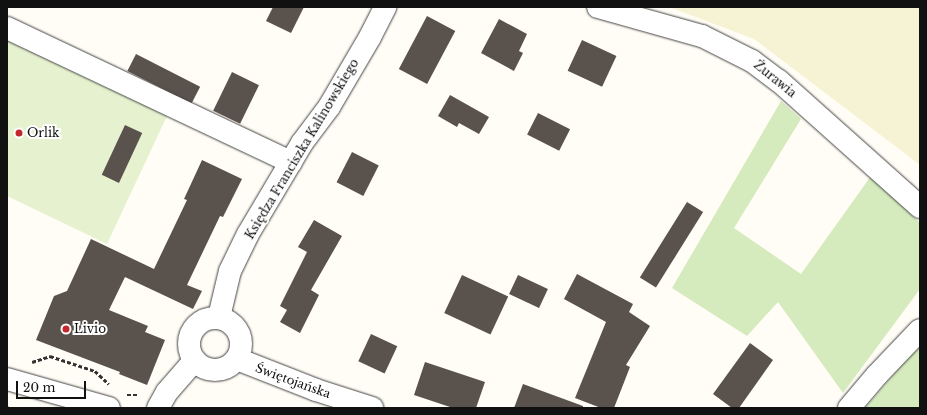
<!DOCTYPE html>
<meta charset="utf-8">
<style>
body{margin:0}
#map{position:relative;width:927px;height:415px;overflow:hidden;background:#fffdf5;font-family:"Libre Baskerville",serif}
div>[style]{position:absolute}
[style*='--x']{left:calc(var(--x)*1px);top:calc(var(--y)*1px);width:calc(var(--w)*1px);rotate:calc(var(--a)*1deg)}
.farmland>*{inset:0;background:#f6f3d4}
.green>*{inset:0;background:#d5ebbd}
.pitch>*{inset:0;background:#e6f2cf}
.building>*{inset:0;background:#5a524d;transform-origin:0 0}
.path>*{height:2.5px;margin-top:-1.25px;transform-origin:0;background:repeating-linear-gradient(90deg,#333 0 4px,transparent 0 6px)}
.roads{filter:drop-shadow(0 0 1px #444) drop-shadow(0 0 1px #444)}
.minor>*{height:22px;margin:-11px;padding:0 11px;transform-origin:11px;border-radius:11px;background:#fff}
.minor>.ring{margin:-11px;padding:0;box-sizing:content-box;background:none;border:22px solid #fff;border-radius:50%}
.dots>*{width:11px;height:11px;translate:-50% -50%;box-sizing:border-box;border:2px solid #fff;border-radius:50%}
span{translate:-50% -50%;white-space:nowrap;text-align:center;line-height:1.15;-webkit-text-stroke:4px #fff;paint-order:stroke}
.street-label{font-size:12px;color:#111}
.poi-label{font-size:12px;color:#111}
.left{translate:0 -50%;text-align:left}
.frame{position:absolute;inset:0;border:8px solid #111;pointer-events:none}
.scale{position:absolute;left:16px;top:381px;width:70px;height:18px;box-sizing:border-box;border:2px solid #111;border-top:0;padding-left:5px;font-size:12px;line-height:14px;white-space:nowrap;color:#111;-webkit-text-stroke:3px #fff;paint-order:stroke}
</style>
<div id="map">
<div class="farmland">
<div style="clip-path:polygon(669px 7px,920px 7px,920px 165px,754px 39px)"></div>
</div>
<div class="green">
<div style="clip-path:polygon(781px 101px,801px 119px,734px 228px,801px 274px,871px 176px,920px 223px,920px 289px,843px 393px,778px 302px,747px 336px,672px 288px)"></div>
<div style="clip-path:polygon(920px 343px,920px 408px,865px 408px)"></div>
</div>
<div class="pitch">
<div style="clip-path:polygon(7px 37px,167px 116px,107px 244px,7px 196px)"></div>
</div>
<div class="building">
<div style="clip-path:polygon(273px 7px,304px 7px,291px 33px,266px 21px)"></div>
<div style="left:427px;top:16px;width:32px;height:60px;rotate:28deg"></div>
<div style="clip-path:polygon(499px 19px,527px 34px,519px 51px,523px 53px,514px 71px,481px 53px)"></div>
<div style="left:582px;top:40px;width:38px;height:34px;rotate:25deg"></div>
<div style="left:136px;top:54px;width:72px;height:19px;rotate:27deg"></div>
<div style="left:232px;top:72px;width:30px;height:43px;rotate:26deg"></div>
<div style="clip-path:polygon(450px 95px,489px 117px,479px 134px,459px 123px,457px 127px,438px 116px)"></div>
<div style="left:538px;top:113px;width:36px;height:24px;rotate:27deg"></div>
<div style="left:125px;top:125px;width:19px;height:55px;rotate:25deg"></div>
<div style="left:352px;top:152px;width:30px;height:34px;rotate:27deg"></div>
<div style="clip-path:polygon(202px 160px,242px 179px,223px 217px,220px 216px,187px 285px,202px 291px,193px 309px,125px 277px,109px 310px,148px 326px,145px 332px,165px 340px,147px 385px,119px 374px,120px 372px,36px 340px,54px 296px,67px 291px,91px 239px,154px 269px,187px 200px,184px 199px)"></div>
<div style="left:687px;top:202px;width:19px;height:89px;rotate:32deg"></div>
<div style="clip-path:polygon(314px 220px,342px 236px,311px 290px,319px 295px,300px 333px,280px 322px,287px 310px,280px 306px,307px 252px,298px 247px)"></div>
<div style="clip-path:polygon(577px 274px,633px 304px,629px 312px,650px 326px,626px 365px,630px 367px,614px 408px,601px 408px,575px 398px,606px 322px,564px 299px)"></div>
<div style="left:462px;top:275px;width:51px;height:42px;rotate:25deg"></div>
<div style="left:518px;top:275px;width:33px;height:21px;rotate:25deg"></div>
<div style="left:371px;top:334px;width:29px;height:30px;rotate:25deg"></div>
<div style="clip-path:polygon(750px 343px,773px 360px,739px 408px,732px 408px,713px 394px)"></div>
<div style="clip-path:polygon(425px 362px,485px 382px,476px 408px,453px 408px,414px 395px)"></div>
<div style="clip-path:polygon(523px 384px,583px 406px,583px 408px,514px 408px)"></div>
</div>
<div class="path">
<div style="--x:32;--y:362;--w:19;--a:-18"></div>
<div style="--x:50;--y:356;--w:47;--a:18.4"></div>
<div style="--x:95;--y:371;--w:19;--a:43"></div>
<div style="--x:127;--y:395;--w:11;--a:0"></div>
<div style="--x:7;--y:407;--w:2;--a:27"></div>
</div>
<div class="roads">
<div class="minor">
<div style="--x:598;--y:7;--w:108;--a:15.6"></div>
<div style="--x:702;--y:36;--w:56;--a:26.6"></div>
<div style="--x:752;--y:61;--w:34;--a:37"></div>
<div style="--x:779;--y:81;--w:189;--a:41.8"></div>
<div style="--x:7;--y:28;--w:314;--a:25.3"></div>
<div style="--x:219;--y:317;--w:47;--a:-76.6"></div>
<div style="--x:230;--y:271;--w:41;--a:-64.1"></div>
<div style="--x:248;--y:234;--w:106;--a:-59.3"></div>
<div style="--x:302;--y:143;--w:45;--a:-53.1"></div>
<div style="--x:329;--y:107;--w:81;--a:-59.6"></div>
<div style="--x:370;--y:37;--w:34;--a:-63"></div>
<div class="ring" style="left:189px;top:318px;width:30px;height:30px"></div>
<div style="--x:237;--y:359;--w:85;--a:21.4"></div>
<div style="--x:316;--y:390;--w:59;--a:17.8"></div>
<div style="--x:7;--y:379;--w:106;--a:15.9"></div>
<div style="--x:158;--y:408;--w:18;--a:-61"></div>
<div style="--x:167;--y:392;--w:41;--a:-48.9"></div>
<div style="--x:849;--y:408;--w:43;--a:-49.7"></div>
<div style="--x:877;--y:375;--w:62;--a:-46.3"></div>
</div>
</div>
<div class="dots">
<div style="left:19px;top:133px;background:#c4262e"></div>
<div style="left:66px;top:329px;background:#c4262e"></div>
</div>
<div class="street-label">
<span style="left:775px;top:79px;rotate:39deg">Żurawia</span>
<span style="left:302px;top:149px;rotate:-59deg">Księdza Franciszka Kalinowskiego</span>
<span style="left:293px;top:381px;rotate:20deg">Świętojańska</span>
</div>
<div class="poi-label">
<span class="left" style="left:27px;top:133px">Orlik</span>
<span class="left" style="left:74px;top:329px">Livio</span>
</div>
<div class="frame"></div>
<div class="scale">20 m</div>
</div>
